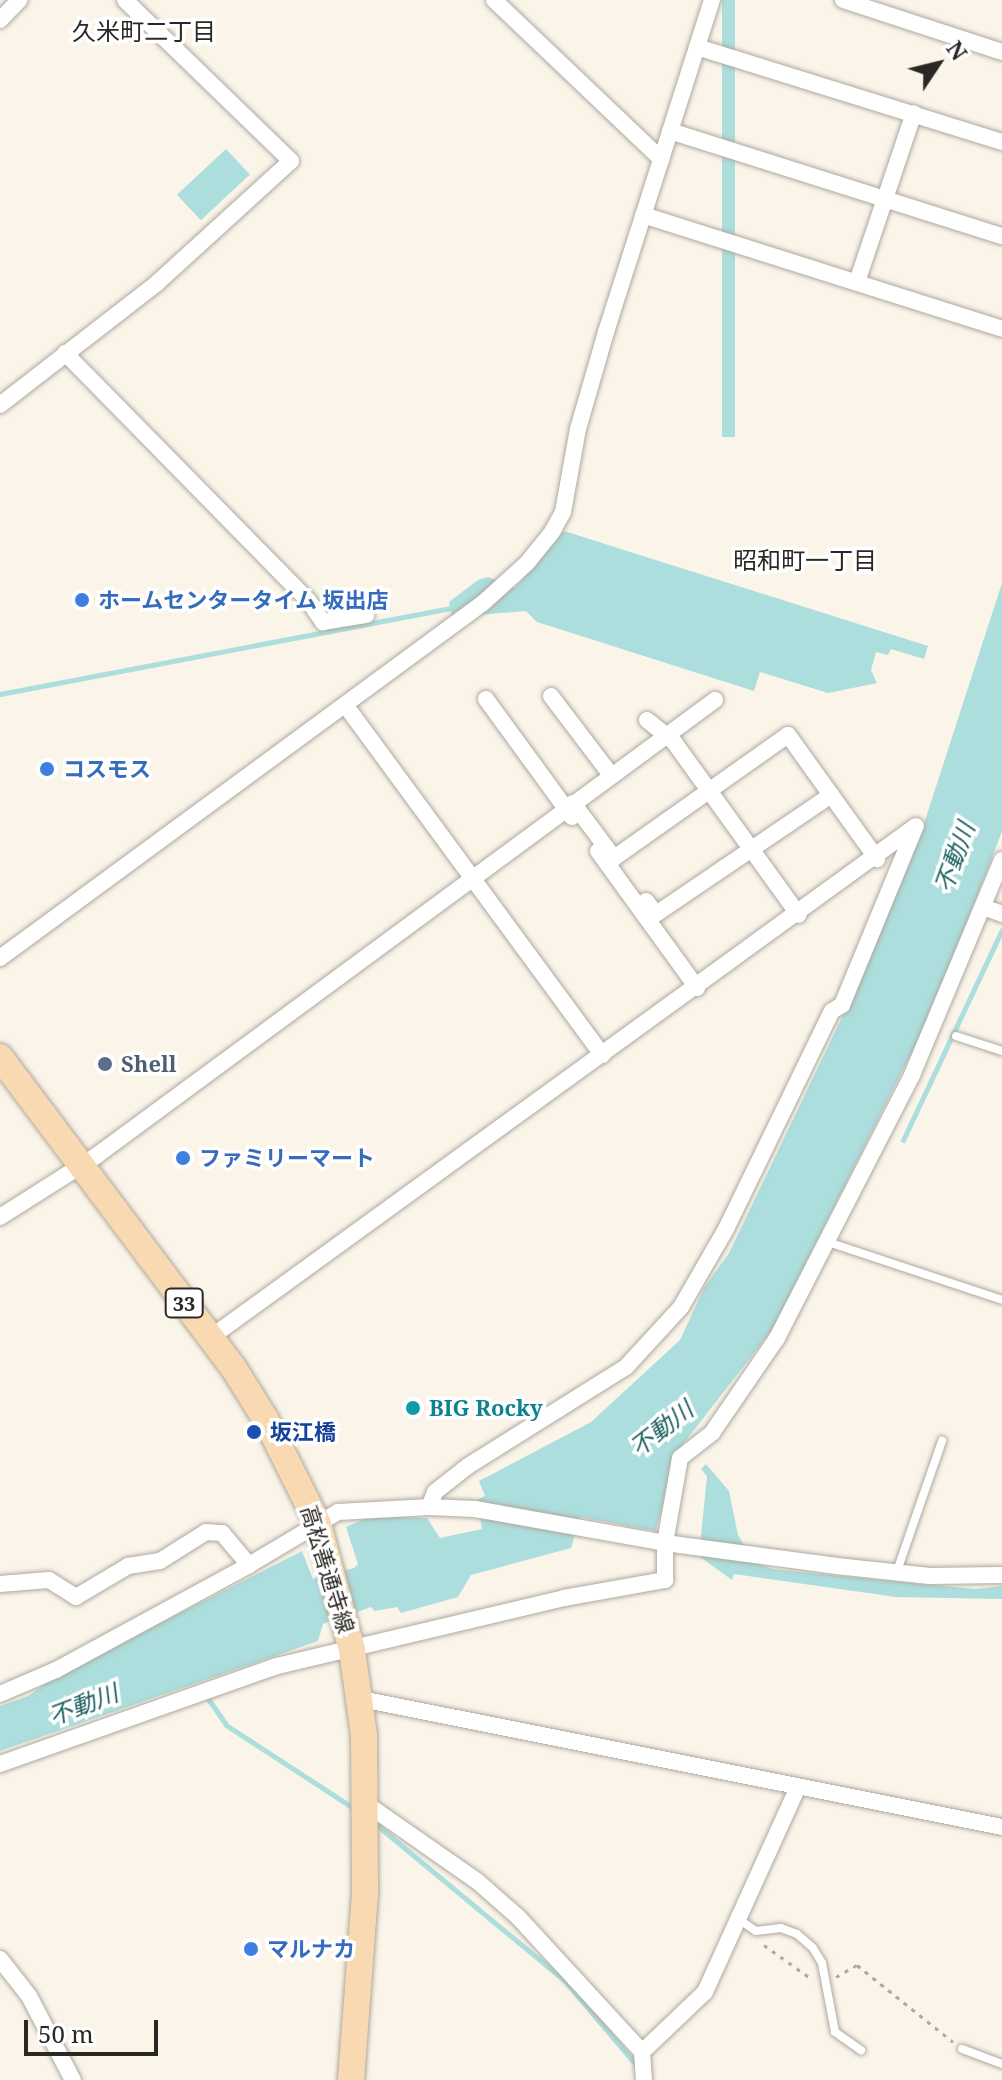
<!DOCTYPE html>
<meta charset="utf-8">
<style>
body{margin:0}
#map{position:relative;width:1002px;height:2080px;overflow:hidden;background:#faf4e9;font-family:"Noto Serif","Noto Sans JP",serif}
div>[style]{position:absolute}
[style*='--x']{left:calc(var(--x)*1px);top:calc(var(--y)*1px);width:calc(var(--w)*1px);rotate:calc(var(--a)*1deg)}
.water>*{inset:0;background:#acdedd;transform-origin:0 0}
.stream>*{height:5px;margin:-2.5px;padding:0 2.5px;transform-origin:2.5px;border-radius:2.5px;background:#acdedd}
.path>*{height:3px;margin-top:-1.5px;transform-origin:0;background:repeating-linear-gradient(90deg,#aeaaa1 0 4px,transparent 0 10px)}
.roads{filter:drop-shadow(0 0 2px #aea89e) drop-shadow(0 0 2px #aea89e)}
.lane>*{height:8px;margin:-4px;padding:0 4px;transform-origin:4px;border-radius:4px;background:#fff}
.street>*{height:16px;margin:-8px;padding:0 8px;transform-origin:8px;border-radius:8px;background:#fff}
.primary>*{height:26px;margin:-13px;padding:0 13px;transform-origin:13px;border-radius:13px;background:#f8d9b2}
.dots>*{width:22px;height:22px;translate:-50% -50%;box-sizing:border-box;border:4px solid #fff;border-radius:50%}
span{translate:-50% -50%;white-space:nowrap;text-align:center;line-height:1.15;-webkit-text-stroke:7px #fff;paint-order:stroke}
.shield-label span{padding:2px 6px;background:#fff;border:2px solid;border-radius:6px;-webkit-text-stroke-width:0}
.shield-label{font-size:20px;color:#2a2824;font-weight:700}
.shop-label{font-size:22px;color:#366cbe;font-weight:700}
.left{translate:0 -50%;text-align:left}
.service-label{font-size:22px;color:#4e5e75;font-weight:700}
.culture-label{font-size:22px;color:#0d838f;font-weight:700}
.transit-label{font-size:22px;color:#164399;font-weight:700}
.street-label{font-size:22px;color:#2a2824}
.neighbourhood-label{font-size:24px;color:#2a2824}
.water-label{font-size:24px;color:#1d5f5f;font-style:italic}
.north{position:absolute;left:898px;top:24px;width:80px;height:80px;-webkit-text-stroke:6px #fff;paint-order:stroke;rotate:55deg;font-size:22px;font-weight:700;line-height:32px;text-align:center;color:#2a2824}
.north::after{content:'';display:block;margin:auto;width:28px;height:36px;background:#2a2824;clip-path:polygon(50% 0,100% 100%,50% 72%,0 100%)}
.scale{position:absolute;left:24px;top:2020px;width:134px;height:36px;box-sizing:border-box;border:4px solid #2a2824;border-top:0;padding-left:10px;font-size:24px;line-height:28px;white-space:nowrap;color:#2a2824;-webkit-text-stroke:6px #fff;paint-order:stroke}
</style>
<div id="map">
<div class="water">
<div style="left:722px;top:0;width:13px;height:437px"></div>
<div style="left:226px;top:149px;width:35px;height:67px;rotate:47deg"></div>
<div style="clip-path:polygon(564px 531px,928px 646px,924px 659px,891px 649px,888px 655px,876px 652px,871px 670px,877px 683px,828px 693px,760px 672px,754px 691px,537px 622px,526px 611px,452px 617px,449px 602px,478px 580px,488px 577px,515px 588px)"></div>
<div style="clip-path:polygon(1002px 583px,1002px 831px,995px 850px,932px 1012px,772px 1330px,676px 1453px,656px 1531px,580px 1517px,571px 1548px,471px 1575px,458px 1597px,401px 1613px,397px 1607px,375px 1611px,371px 1607px,323px 1624px,318px 1641px,0 1751px,0 1706px,28px 1696px,55px 1677px,302px 1551px,313px 1579px,354px 1568px,358px 1564px,346px 1527px,369px 1517px,427px 1518px,440px 1538px,482px 1529px,477px 1500px,485px 1496px,479px 1481px,591px 1422px,680px 1340px,704px 1288px,729px 1253px,868px 963px,920px 836px)"></div>
<div style="clip-path:polygon(706px 1464px,729px 1491px,738px 1535px,754px 1562px,772px 1569px,899px 1582px,976px 1589px,1002px 1586px,1002px 1599px,896px 1597px,734px 1574px,732px 1580px,699px 1556px,707px 1476px,701px 1469px)"></div>
</div>
<div class="stream">
<div style="--x:0;--y:694;--w:463;--a:-10.8"></div>
<div style="--x:903;--y:1140;--w:232;--a:-64.8"></div>
<div style="--x:204;--y:1693;--w:39;--a:55"></div>
<div style="--x:226;--y:1725;--w:154;--a:33.1"></div>
<div style="--x:373;--y:1822;--w:248;--a:39.6"></div>
<div style="--x:564;--y:1980;--w:114;--a:49.6"></div>
</div>
<div class="path">
<div style="--x:764;--y:1945;--w:60;--a:35.5"></div>
<div style="--x:836;--y:1977;--w:24;--a:-30"></div>
<div style="--x:857;--y:1965;--w:123;--a:38.7"></div>
</div>
<div class="roads">
<div class="lane">
<div style="--x:956;--y:1036;--w:48;--a:18.1"></div>
<div style="--x:828;--y:1242;--w:183;--a:18.4"></div>
<div style="--x:897;--y:1571;--w:138;--a:-70.9"></div>
<div style="--x:740;--y:1920;--w:19;--a:35"></div>
<div style="--x:756;--y:1931;--w:25;--a:-7"></div>
<div style="--x:781;--y:1928;--w:17;--a:21"></div>
<div style="--x:797;--y:1934;--w:21;--a:41"></div>
<div style="--x:813;--y:1948;--w:17;--a:59"></div>
<div style="--x:822;--y:1963;--w:70;--a:79.3"></div>
<div style="--x:835;--y:2032;--w:32;--a:35"></div>
<div style="--x:962;--y:2049;--w:43;--a:20.6"></div>
</div>
<div class="street">
<div style="--x:494;--y:0;--w:231;--a:43.6"></div>
<div style="--x:843;--y:0;--w:167;--a:18.1"></div>
<div style="--x:0;--y:20;--w:28;--a:-46"></div>
<div style="--x:697;--y:47;--w:319;--a:17.3"></div>
<div style="--x:670;--y:131;--w:348;--a:17.6"></div>
<div style="--x:643;--y:215;--w:377;--a:17.6"></div>
<div style="--x:857;--y:282;--w:178;--a:-71.4"></div>
<div style="--x:65;--y:353;--w:346;--a:45.5"></div>
<div style="--x:308;--y:600;--w:27;--a:56"></div>
<div style="--x:323;--y:622;--w:44;--a:-9.2"></div>
<div style="--x:0;--y:405;--w:199;--a:-37.8"></div>
<div style="--x:157;--y:283;--w:181;--a:-42.3"></div>
<div style="--x:291;--y:161;--w:231;--a:-135.9"></div>
<div style="--x:551;--y:696;--w:99;--a:52.8"></div>
<div style="--x:486;--y:699;--w:146;--a:53.9"></div>
<div style="--x:346;--y:706;--w:433;--a:53.7"></div>
<div style="--x:647;--y:720;--w:35;--a:39"></div>
<div style="--x:674;--y:742;--w:213;--a:54.2"></div>
<div style="--x:573;--y:803;--w:69;--a:53.3"></div>
<div style="--x:614;--y:858;--w:213;--a:-35.3"></div>
<div style="--x:788;--y:735;--w:153;--a:54.3"></div>
<div style="--x:598;--y:851;--w:169;--a:54.1"></div>
<div style="--x:646;--y:901;--w:16;--a:52"></div>
<div style="--x:656;--y:914;--w:212;--a:-34.2"></div>
<div style="--x:983;--y:907;--w:20;--a:20"></div>
<div style="--x:0;--y:958;--w:599;--a:-36.32"></div>
<div style="--x:483;--y:603;--w:59;--a:-42.3"></div>
<div style="--x:527;--y:563;--w:40;--a:-51"></div>
<div style="--x:552;--y:532;--w:23;--a:-61"></div>
<div style="--x:563;--y:512;--w:84;--a:-79.8"></div>
<div style="--x:578;--y:429;--w:101;--a:-73.9"></div>
<div style="--x:606;--y:332;--w:349;--a:-72.3"></div>
<div style="--x:0;--y:1217;--w:114;--a:-32.4"></div>
<div style="--x:96;--y:1156;--w:769;--a:-36.38"></div>
<div style="--x:210;--y:1338;--w:872;--a:-35.95"></div>
<div style="--x:429;--y:1507;--w:16;--a:-68"></div>
<div style="--x:435;--y:1492;--w:42;--a:-38.2"></div>
<div style="--x:468;--y:1466;--w:186;--a:-32.1"></div>
<div style="--x:626;--y:1367;--w:81;--a:-47.5"></div>
<div style="--x:681;--y:1307;--w:90;--a:-60"></div>
<div style="--x:726;--y:1229;--w:242;--a:-64.1"></div>
<div style="--x:832;--y:1011;--w:12;--a:-31"></div>
<div style="--x:842;--y:1005;--w:191;--a:-67.6"></div>
<div style="--x:0;--y:1584;--w:49;--a:-4.7"></div>
<div style="--x:49;--y:1580;--w:32;--a:32"></div>
<div style="--x:76;--y:1597;--w:61;--a:-30.8"></div>
<div style="--x:128;--y:1566;--w:32;--a:-9"></div>
<div style="--x:160;--y:1561;--w:54;--a:-32.2"></div>
<div style="--x:206;--y:1532;--w:16;--a:4"></div>
<div style="--x:222;--y:1533;--w:42;--a:49.8"></div>
<div style="--x:249;--y:1565;--w:104;--a:-30.8"></div>
<div style="--x:338;--y:1512;--w:91;--a:-3.1"></div>
<div style="--x:429;--y:1507;--w:46;--a:2.5"></div>
<div style="--x:475;--y:1509;--w:193;--a:10.1"></div>
<div style="--x:665;--y:1543;--w:183;--a:7.6"></div>
<div style="--x:846;--y:1567;--w:84;--a:6.1"></div>
<div style="--x:930;--y:1576;--w:72;--a:-0.8"></div>
<div style="--x:0;--y:1694;--w:61;--a:-23.2"></div>
<div style="--x:56;--y:1670;--w:220;--a:-28.5"></div>
<div style="--x:361;--y:1699;--w:654;--a:11.29"></div>
<div style="--x:0;--y:1764;--w:294;--a:-19.5"></div>
<div style="--x:277;--y:1666;--w:295;--a:-13.3"></div>
<div style="--x:564;--y:1598;--w:103;--a:-10.1"></div>
<div style="--x:665;--y:1580;--w:37;--a:-90"></div>
<div style="--x:665;--y:1543;--w:86;--a:-80"></div>
<div style="--x:680;--y:1458;--w:41;--a:-38"></div>
<div style="--x:712;--y:1433;--w:115;--a:-55.6"></div>
<div style="--x:777;--y:1338;--w:296;--a:-62.8"></div>
<div style="--x:912;--y:1075;--w:233;--a:-67.3"></div>
<div style="--x:368;--y:1805;--w:133;--a:34.9"></div>
<div style="--x:477;--y:1881;--w:55;--a:41.3"></div>
<div style="--x:518;--y:1917;--w:183;--a:47.4"></div>
<div style="--x:642;--y:2052;--w:28;--a:86"></div>
<div style="--x:0;--y:1959;--w:47;--a:51.9"></div>
<div style="--x:29;--y:1996;--w:95;--a:62.4"></div>
<div style="--x:642;--y:2052;--w:87;--a:-43.6"></div>
<div style="--x:705;--y:1992;--w:225;--a:-65.6"></div>
</div>
<div class="primary">
<div style="--x:0;--y:1057;--w:388;--a:53.1"></div>
<div style="--x:233;--y:1367;--w:62;--a:58.1"></div>
<div style="--x:266;--y:1420;--w:116;--a:63.4"></div>
<div style="--x:318;--y:1524;--w:131;--a:74.9"></div>
<div style="--x:352;--y:1650;--w:86;--a:82"></div>
<div style="--x:364;--y:1735;--w:159;--a:89.6"></div>
<div style="--x:365;--y:1894;--w:187;--a:94.3"></div>
</div>
</div>
<div class="dots">
<div style="left:82px;top:600px;background:#3f7fe0"></div>
<div style="left:47px;top:769px;background:#3f7fe0"></div>
<div style="left:105px;top:1064px;background:#5c6f8a"></div>
<div style="left:183px;top:1158px;background:#3f7fe0"></div>
<div style="left:413px;top:1408px;background:#0f9aa8"></div>
<div style="left:254px;top:1432px;background:#1a4fb4"></div>
<div style="left:251px;top:1949px;background:#3f7fe0"></div>
</div>
<div class="shield-label">
<span style="left:184px;top:1303px">33</span>
</div>
<div class="shop-label">
<span class="left" style="left:98px;top:600px">ホームセンタータイム 坂出店</span>
<span class="left" style="left:63px;top:769px">コスモス</span>
<span class="left" style="left:199px;top:1158px">ファミリーマート</span>
<span class="left" style="left:267px;top:1949px">マルナカ</span>
</div>
<div class="service-label">
<span class="left" style="left:121px;top:1064px">Shell</span>
</div>
<div class="culture-label">
<span class="left" style="left:429px;top:1408px">BIG Rocky</span>
</div>
<div class="transit-label">
<span class="left" style="left:270px;top:1432px">坂江橋</span>
</div>
<div class="street-label">
<span style="left:328px;top:1569px;rotate:73deg">高松善通寺線</span>
</div>
<div class="neighbourhood-label">
<span style="left:144px;top:31px">久米町二丁目</span>
<span style="left:805px;top:560px">昭和町一丁目</span>
</div>
<div class="water-label">
<span style="left:954px;top:857px;rotate:-70deg">不動川</span>
<span style="left:661px;top:1428px;rotate:-38deg">不動川</span>
<span style="left:83px;top:1704px;rotate:-21deg">不動川</span>
</div>
<div class="north">N</div>
<div class="scale">50 m</div>
</div>
